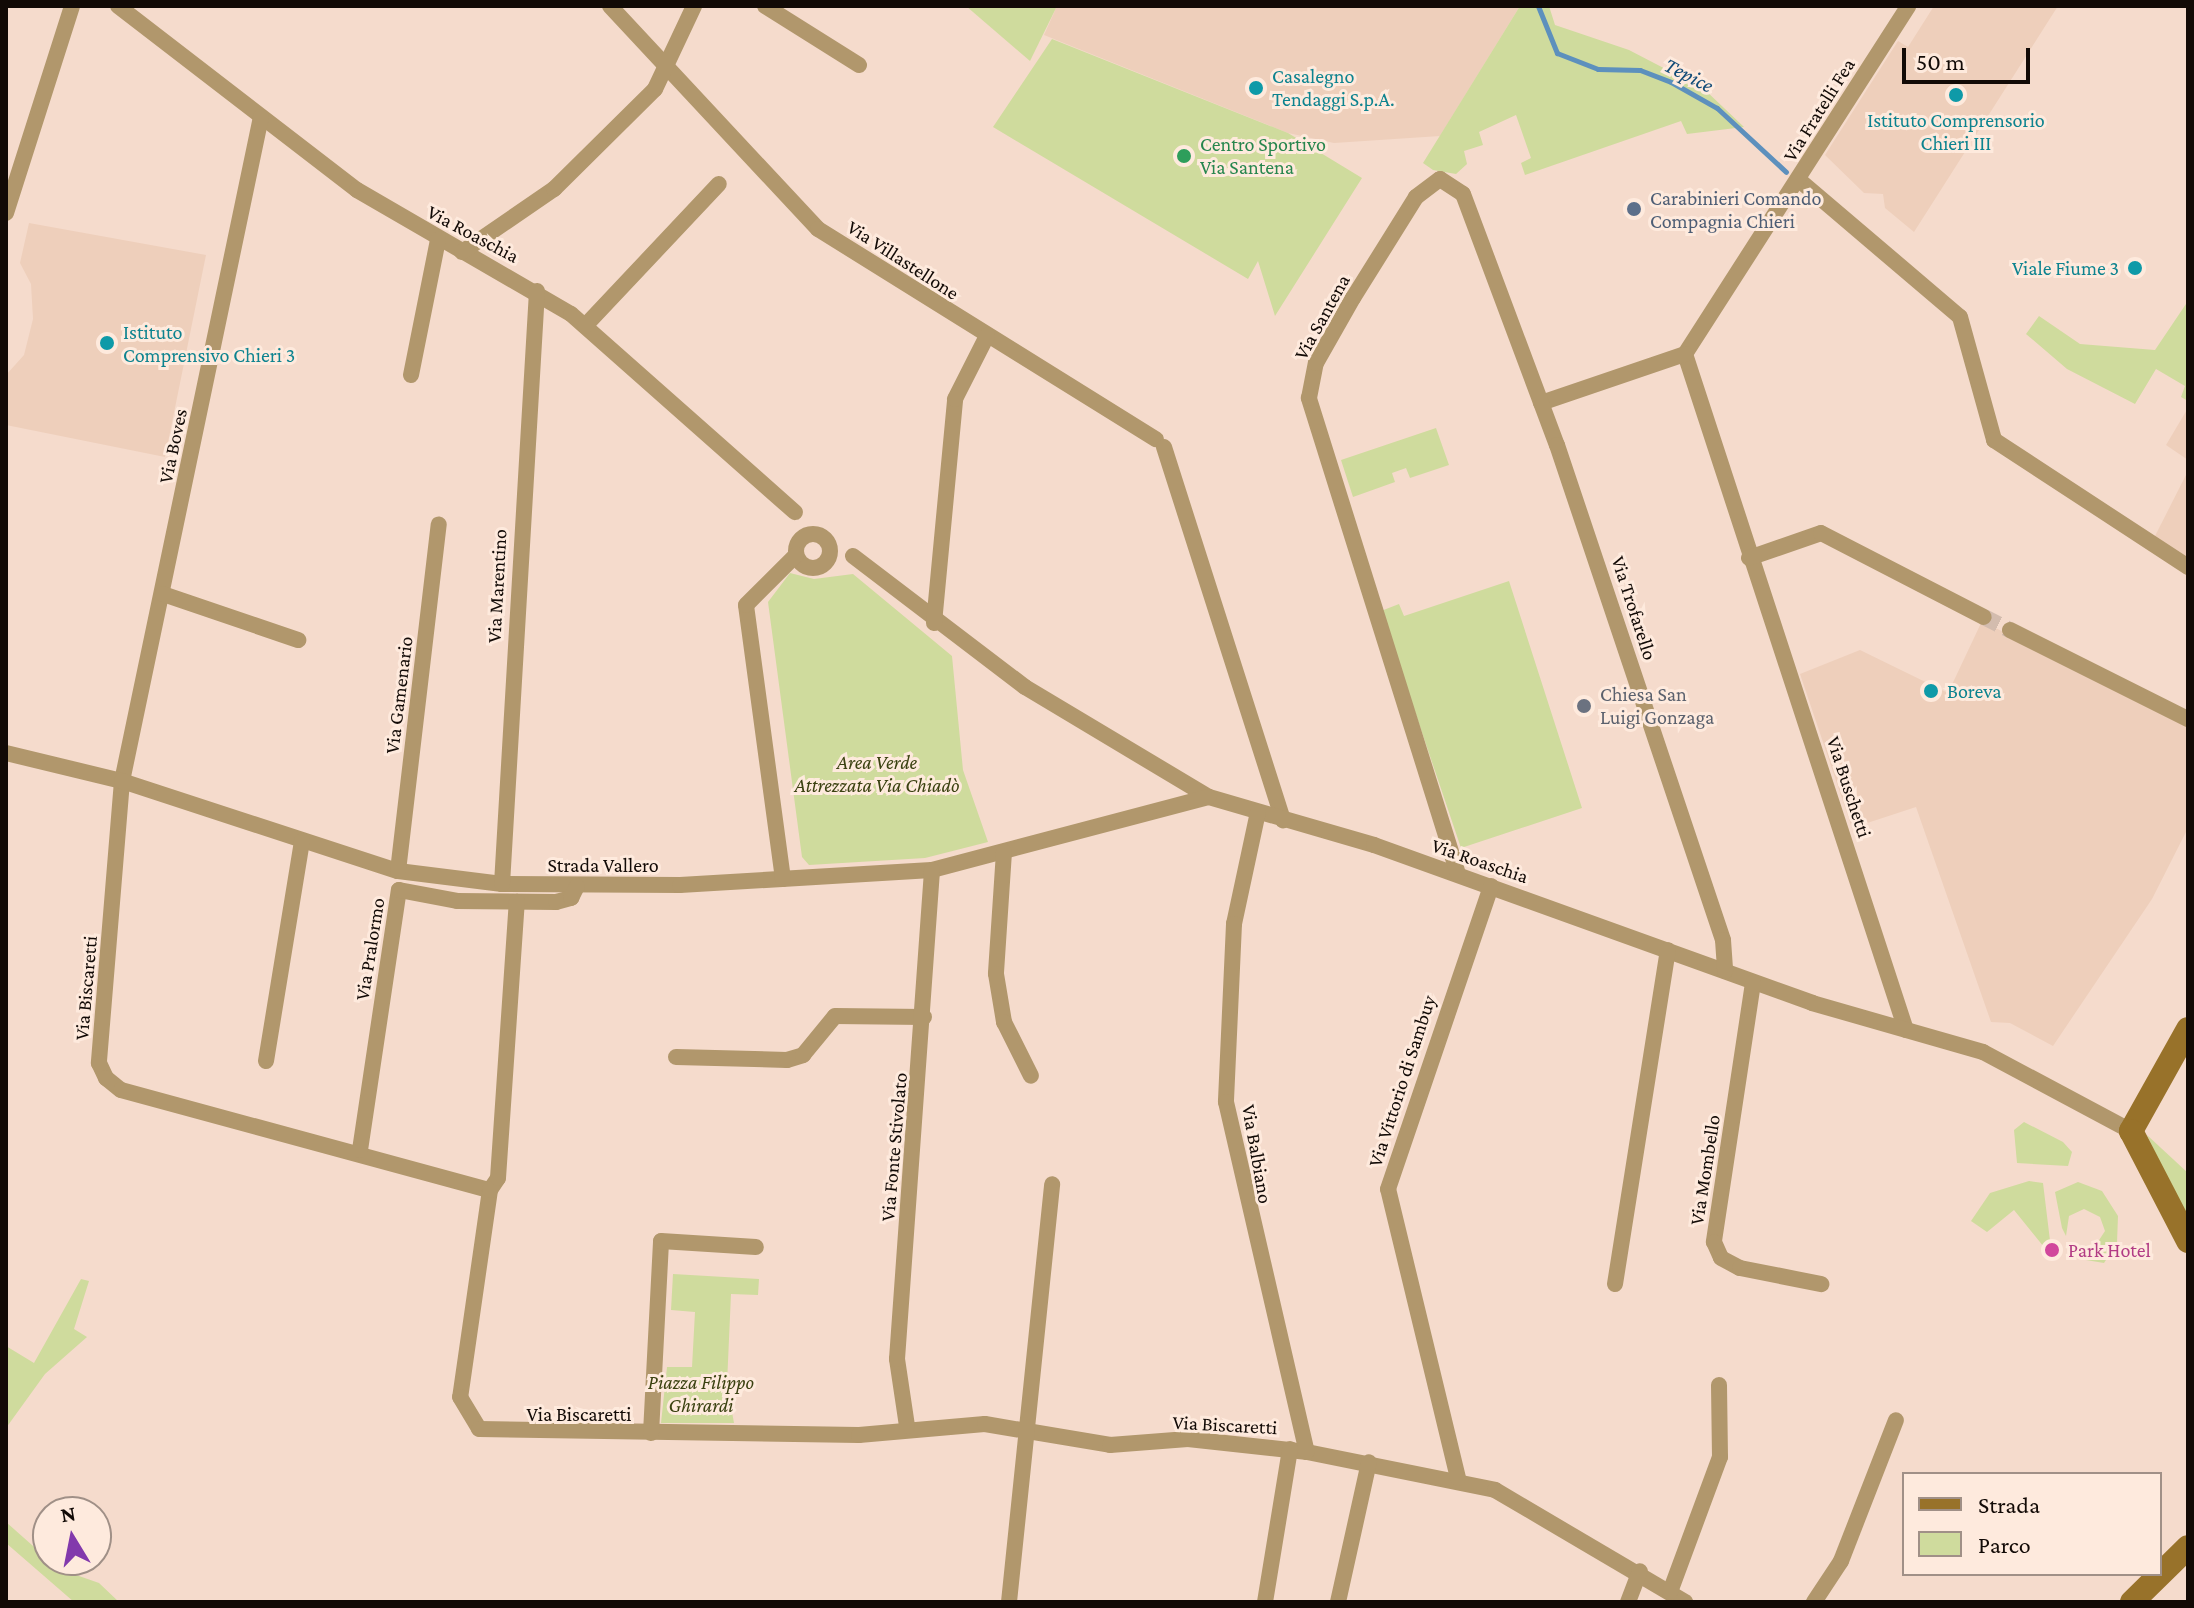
<!DOCTYPE html>
<meta charset="utf-8">
<style>
body{margin:0}
#map{position:relative;width:2194px;height:1608px;overflow:hidden;background:#f5dbcc;font-family:"Crimson Pro",serif}
div>[style]{position:absolute}
[style*='--x']{left:calc(var(--x)*1px);top:calc(var(--y)*1px);width:calc(var(--w)*1px);rotate:calc(var(--a)*1deg)}
.built>*{inset:0;background:#eecfbb}
.green>*{inset:0;background:#cfdb9d}
.stream>*{height:5px;margin:-2.5px;padding:0 2.5px;transform-origin:2.5px;border-radius:2.5px;background:#5d90bd}
.street-tunnel>*{height:16px;margin-top:-8px;transform-origin:0;background:repeating-linear-gradient(90deg,#d3bcae 0 16px,transparent 0 24px)}
.street>*{height:16px;margin:-8px;padding:0 8px;transform-origin:8px;border-radius:8px;background:#b1976c}
.street>.ring{margin:-8px;padding:0;box-sizing:content-box;background:none;border:16px solid #b1976c;border-radius:50%}
.secondary>*{height:24px;margin:-12px;padding:0 12px;transform-origin:12px;border-radius:12px;background:#98722a}
.dots>*{width:22px;height:22px;translate:-50% -50%;box-sizing:border-box;border:4px solid #feeadd;border-radius:50%}
span{translate:-50% -50%;white-space:nowrap;text-align:center;line-height:1.15;-webkit-text-stroke:6px #feeadd;paint-order:stroke}
.culture-label{font-size:20px;color:#0d838f}
.left{translate:0 -50%;text-align:left}
.right{translate:-100% -50%;text-align:right}
.street-label{font-size:20px;color:#120a06}
.leisure-label{font-size:20px;color:#27864d}
.service-label{font-size:20px;color:#4e5e75}
.worship-label{font-size:20px;color:#5b616d}
.park-label{font-size:20px;color:#3a4110;font-style:italic}
.hotel-label{font-size:20px;color:#b23c85}
.water-label{font-size:22px;color:#124c78;font-style:italic}
.frame{position:absolute;inset:0;border:8px solid #120a06;pointer-events:none}
.legend{position:absolute;left:1902px;top:1472px;width:260px;height:104px;box-sizing:border-box;background:#feeadd;border:2px solid #a09087;margin:0;padding:10px 14px;list-style:none;font-size:24px;color:#120a06}
.legend li{display:flex;align-items:center;gap:16px;height:40px}
.legend b{width:40px;border:2px solid #a09087}
.north{position:absolute;left:32px;top:1496px;width:80px;height:80px;box-sizing:border-box;background:#feeadd;border:2px solid #a09087;border-radius:50%;rotate:350deg;font-size:22px;font-weight:700;line-height:32px;text-align:center;color:#120a06}
.north::after{content:'';display:block;margin:auto;width:28px;height:36px;background:#8239ac;clip-path:polygon(50% 0,100% 100%,50% 72%,0 100%)}
.scale{position:absolute;left:1902px;top:48px;width:128px;height:36px;box-sizing:border-box;border:4px solid #120a06;border-top:0;padding-left:10px;font-size:24px;line-height:28px;white-space:nowrap;color:#120a06;-webkit-text-stroke:6px #feeadd;paint-order:stroke}
</style>
<div id="map">
<div class="built">
<div style="clip-path:polygon(1057px 6px,1520px 6px,1440px 136px,1334px 143px,1288px 133px,1044px 35px)"></div>
<div style="clip-path:polygon(1934px 6px,2058px 6px,1914px 232px,1885px 208px,1883px 194px,1864px 193px,1825px 155px,1898px 41px,1908px 47px)"></div>
<div style="clip-path:polygon(29px 223px,206px 255px,165px 457px,6px 425px,6px 375px,24px 355px,33px 319px,31px 284px,20px 263px)"></div>
<div style="clip-path:polygon(2188px 408px,2188px 460px,2166px 445px)"></div>
<div style="clip-path:polygon(2188px 471px,2188px 561px,2154px 538px)"></div>
<div style="clip-path:polygon(1982px 621px,2188px 726px,2188px 828px,2152px 899px,2053px 1046px,2010px 1023px,1991px 1022px,1916px 807px,1852px 828px,1800px 674px,1860px 650px,1948px 693px)"></div>
</div>
<div class="green">
<div style="clip-path:polygon(966px 6px,1057px 6px,1030px 61px)"></div>
<div style="clip-path:polygon(1520px 6px,1549px 6px,1555px 25px,1629px 50px,1704px 89px,1744px 127px,1687px 134px,1681px 121px,1525px 175px,1521px 163px,1531px 158px,1516px 115px,1479px 132px,1483px 145px,1464px 151px,1467px 164px,1456px 174px,1433px 170px,1423px 163px)"></div>
<div style="clip-path:polygon(1052px 39px,1288px 133px,1362px 178px,1275px 316px,1258px 261px,1248px 279px,993px 127px)"></div>
<div style="clip-path:polygon(2188px 301px,2188px 401px,2181px 397px,2185px 386px,2156px 369px,2135px 404px,2067px 369px,2026px 334px,2039px 316px,2080px 344px,2155px 350px)"></div>
<div style="clip-path:polygon(1436px 428px,1449px 465px,1410px 478px,1406px 468px,1392px 473px,1395px 482px,1353px 497px,1341px 460px)"></div>
<div style="clip-path:polygon(790px 573px,814px 579px,853px 574px,952px 656px,963px 770px,988px 842px,925px 858px,809px 865px,802px 857px,768px 602px)"></div>
<div style="clip-path:polygon(1509px 581px,1582px 808px,1461px 848px,1381px 611px,1399px 604px,1404px 616px)"></div>
<div style="clip-path:polygon(2024px 1122px,2063px 1142px,2072px 1152px,2068px 1166px,2017px 1163px,2014px 1130px)"></div>
<div style="clip-path:polygon(2147px 1135px,2188px 1173px,2188px 1227px)"></div>
<div style="clip-path:polygon(2029px 1181px,2043px 1183px,2052px 1257px,2014px 1210px,1987px 1232px,1971px 1221px,1990px 1193px)"></div>
<div style="clip-path:polygon(2078px 1182px,2102px 1191px,2118px 1216px,2117px 1243px,2104px 1263px,2086px 1260px,2105px 1231px,2100px 1217px,2084px 1209px,2069px 1216px,2066px 1236px,2062px 1228px,2055px 1192px)"></div>
<div style="clip-path:polygon(673px 1274px,759px 1279px,758px 1295px,731px 1294px,727px 1384px,734px 1423px,661px 1423px,667px 1367px,692px 1367px,695px 1312px,671px 1310px)"></div>
<div style="clip-path:polygon(81px 1279px,89px 1281px,74px 1329px,87px 1337px,45px 1374px,6px 1428px,6px 1346px,34px 1363px)"></div>
<div style="clip-path:polygon(6px 1522px,59px 1569px,99px 1583px,119px 1602px,74px 1602px,6px 1543px)"></div>
</div>
<div class="stream">
<div style="--x:1538;--y:6;--w:51;--a:68"></div>
<div style="--x:1557;--y:53;--w:44;--a:21.3"></div>
<div style="--x:1598;--y:69;--w:42;--a:1.4"></div>
<div style="--x:1640;--y:70;--w:33;--a:21"></div>
<div style="--x:1671;--y:82;--w:53;--a:29.5"></div>
<div style="--x:1717;--y:108;--w:94;--a:42.8"></div>
</div>
<div class="street-tunnel">
<div style="--x:1984;--y:617;--w:29;--a:27"></div>
</div>
<div class="street">
<div style="--x:118;--y:6;--w:302;--a:37.6"></div>
<div style="--x:357;--y:190;--w:247;--a:30.1"></div>
<div style="--x:571;--y:314;--w:299;--a:41.5"></div>
<div style="--x:610;--y:6;--w:305;--a:47"></div>
<div style="--x:818;--y:229;--w:398;--a:31.9"></div>
<div style="--x:765;--y:6;--w:111;--a:32.1"></div>
<div style="--x:261;--y:117;--w:678;--a:101.82"></div>
<div style="--x:122;--y:781;--w:283;--a:94.7"></div>
<div style="--x:99;--y:1063;--w:17;--a:65"></div>
<div style="--x:106;--y:1078;--w:19;--a:39"></div>
<div style="--x:121;--y:1090;--w:382;--a:15.2"></div>
<div style="--x:490;--y:1190;--w:209;--a:98.2"></div>
<div style="--x:460;--y:1397;--w:37;--a:59"></div>
<div style="--x:479;--y:1429;--w:380;--a:0.9"></div>
<div style="--x:859;--y:1435;--w:126;--a:-5"></div>
<div style="--x:985;--y:1424;--w:127;--a:9.5"></div>
<div style="--x:1110;--y:1445;--w:78;--a:-4.4"></div>
<div style="--x:1188;--y:1439;--w:120;--a:6.2"></div>
<div style="--x:1307;--y:1452;--w:192;--a:11.4"></div>
<div style="--x:1495;--y:1490;--w:221;--a:30.5"></div>
<div style="--x:1799;--y:180;--w:211;--a:40.4"></div>
<div style="--x:1960;--y:317;--w:128;--a:74.5"></div>
<div style="--x:1994;--y:440;--w:232;--a:33.2"></div>
<div style="--x:6;--y:213;--w:217;--a:-72.3"></div>
<div style="--x:462;--y:252;--w:112;--a:-34.4"></div>
<div style="--x:554;--y:189;--w:142;--a:-44.7"></div>
<div style="--x:655;--y:89;--w:92;--a:-64.8"></div>
<div style="--x:585;--y:326;--w:195;--a:-46.7"></div>
<div style="--x:1685;--y:354;--w:711;--a:71.9"></div>
<div style="--x:1685;--y:354;--w:413;--a:-57.3"></div>
<div style="--x:411;--y:375;--w:138;--a:-78.7"></div>
<div style="--x:1541;--y:403;--w:152;--a:-18.8"></div>
<div style="--x:1164;--y:447;--w:392;--a:72.3"></div>
<div class="ring" style="left:796px;top:534px;width:18px;height:18px"></div>
<div style="--x:853;--y:556;--w:216;--a:37.3"></div>
<div style="--x:1025;--y:687;--w:214;--a:30.9"></div>
<div style="--x:1209;--y:797;--w:172;--a:16.2"></div>
<div style="--x:1374;--y:845;--w:466;--a:19.8"></div>
<div style="--x:1812;--y:1003;--w:178;--a:16"></div>
<div style="--x:1983;--y:1052;--w:168;--a:28.1"></div>
<div style="--x:1749;--y:558;--w:76;--a:-19.1"></div>
<div style="--x:1821;--y:533;--w:183;--a:27.3"></div>
<div style="--x:163;--y:594;--w:143;--a:18.8"></div>
<div style="--x:934;--y:623;--w:225;--a:-84.6"></div>
<div style="--x:955;--y:399;--w:71;--a:-63.1"></div>
<div style="--x:2010;--y:630;--w:199;--a:26.6"></div>
<div style="--x:6;--y:753;--w:119;--a:13.6"></div>
<div style="--x:122;--y:781;--w:290;--a:18.1"></div>
<div style="--x:398;--y:871;--w:105;--a:7.1"></div>
<div style="--x:502;--y:884;--w:178;--a:0.3"></div>
<div style="--x:680;--y:885;--w:252;--a:-3.4"></div>
<div style="--x:932;--y:870;--w:286;--a:-14.8"></div>
<div style="--x:1258;--y:812;--w:115;--a:102.1"></div>
<div style="--x:1234;--y:924;--w:178;--a:92.6"></div>
<div style="--x:1226;--y:1102;--w:359;--a:77"></div>
<div style="--x:1004;--y:852;--w:122;--a:93.8"></div>
<div style="--x:996;--y:974;--w:49;--a:80.5"></div>
<div style="--x:1004;--y:1022;--w:60;--a:63.4"></div>
<div style="--x:398;--y:871;--w:349;--a:-83.3"></div>
<div style="--x:1458;--y:874;--w:499;--a:-107.4"></div>
<div style="--x:1309;--y:398;--w:36;--a:-79"></div>
<div style="--x:1316;--y:363;--w:75;--a:-60.4"></div>
<div style="--x:1353;--y:298;--w:119;--a:-58"></div>
<div style="--x:1416;--y:197;--w:30;--a:-37"></div>
<div style="--x:1440;--y:179;--w:27;--a:33"></div>
<div style="--x:1463;--y:194;--w:268;--a:69.5"></div>
<div style="--x:1557;--y:445;--w:522;--a:71.46"></div>
<div style="--x:1723;--y:940;--w:31;--a:86"></div>
<div style="--x:783;--y:879;--w:276;--a:-97.7"></div>
<div style="--x:746;--y:605;--w:71;--a:-45"></div>
<div style="--x:502;--y:884;--w:594;--a:-86.62"></div>
<div style="--x:1753;--y:983;--w:262;--a:98.6"></div>
<div style="--x:1714;--y:1242;--w:17;--a:66"></div>
<div style="--x:1721;--y:1258;--w:21;--a:28"></div>
<div style="--x:1740;--y:1268;--w:83;--a:11.2"></div>
<div style="--x:676;--y:1057;--w:111;--a:1.5"></div>
<div style="--x:787;--y:1060;--w:17;--a:-17"></div>
<div style="--x:803;--y:1055;--w:50;--a:-50.6"></div>
<div style="--x:835;--y:1016;--w:89;--a:0.6"></div>
<div style="--x:266;--y:1061;--w:223;--a:-80.7"></div>
<div style="--x:360;--y:1150;--w:263;--a:-81.5"></div>
<div style="--x:399;--y:890;--w:59;--a:10.7"></div>
<div style="--x:457;--y:901;--w:99;--a:0.6"></div>
<div style="--x:556;--y:902;--w:16;--a:-15"></div>
<div style="--x:571;--y:898;--w:13;--a:-63"></div>
<div style="--x:490;--y:1190;--w:14;--a:-56"></div>
<div style="--x:498;--y:1178;--w:277;--a:-86.1"></div>
<div style="--x:1615;--y:1284;--w:338;--a:-81"></div>
<div style="--x:907;--y:1426;--w:68;--a:-98.5"></div>
<div style="--x:897;--y:1359;--w:490;--a:-85.9"></div>
<div style="--x:651;--y:1433;--w:192;--a:-87"></div>
<div style="--x:661;--y:1241;--w:95;--a:3.6"></div>
<div style="--x:1458;--y:1478;--w:297;--a:-103.6"></div>
<div style="--x:1388;--y:1189;--w:320;--a:-71.2"></div>
<div style="--x:1670;--y:1592;--w:144;--a:-69.7"></div>
<div style="--x:1720;--y:1457;--w:72;--a:-90.8"></div>
<div style="--x:1009;--y:1602;--w:420;--a:-84.1"></div>
<div style="--x:1265;--y:1602;--w:155;--a:-80.7"></div>
<div style="--x:1338;--y:1602;--w:143;--a:-77.5"></div>
<div style="--x:1628;--y:1602;--w:33;--a:-69"></div>
<div style="--x:1814;--y:1602;--w:49;--a:-56.6"></div>
<div style="--x:1841;--y:1561;--w:151;--a:-68.7"></div>
</div>
<div class="secondary">
<div style="--x:2188;--y:1029;--w:117;--a:119.2"></div>
<div style="--x:2131;--y:1131;--w:124;--a:62.6"></div>
<div style="--x:2132;--y:1602;--w:78;--a:-44.5"></div>
</div>
<div class="dots">
<div style="left:1256px;top:88px;background:#0f9aa8"></div>
<div style="left:1956px;top:95px;background:#0f9aa8"></div>
<div style="left:1184px;top:156px;background:#2e9e5b"></div>
<div style="left:1634px;top:209px;background:#5c6f8a"></div>
<div style="left:2135px;top:268px;background:#0f9aa8"></div>
<div style="left:107px;top:343px;background:#0f9aa8"></div>
<div style="left:1931px;top:691px;background:#0f9aa8"></div>
<div style="left:1584px;top:706px;background:#6b7280"></div>
<div style="left:2052px;top:1250px;background:#d1479c"></div>
</div>
<div class="culture-label">
<span class="left" style="left:1272px;top:88px">Casalegno<br>Tendaggi S.p.A.</span>
<span style="left:1956px;top:132px">Istituto Comprensorio<br>Chieri III</span>
<span class="right" style="left:2119px;top:268px">Viale Fiume 3</span>
<span class="left" style="left:123px;top:344px">Istituto<br>Comprensivo Chieri 3</span>
<span class="left" style="left:1947px;top:691px">Boreva</span>
</div>
<div class="street-label">
<span style="left:1819px;top:110px;rotate:-58deg">Via Fratelli Fea</span>
<span style="left:473px;top:234px;rotate:28deg">Via Roaschia</span>
<span style="left:903px;top:260px;rotate:33deg">Via Villastellone</span>
<span style="left:1322px;top:317px;rotate:-61deg">Via Santena</span>
<span style="left:173px;top:446px;rotate:-78deg">Via Boves</span>
<span style="left:497px;top:586px;rotate:-87deg">Via Marentino</span>
<span style="left:1634px;top:608px;rotate:72deg">Via Trofarello</span>
<span style="left:399px;top:695px;rotate:-83deg">Via Gamenario</span>
<span style="left:1849px;top:787px;rotate:72deg">Via Buschetti</span>
<span style="left:1480px;top:861px;rotate:19deg">Via Roaschia</span>
<span style="left:603px;top:865px">Strada Vallero</span>
<span style="left:370px;top:949px;rotate:-81deg">Via Pralormo</span>
<span style="left:86px;top:988px;rotate:-85deg">Via Biscaretti</span>
<span style="left:1402px;top:1081px;rotate:-72deg">Via Vittorio di Sambuy</span>
<span style="left:894px;top:1147px;rotate:-85deg">Via Fonte Stivolato</span>
<span style="left:1257px;top:1154px;rotate:80deg">Via Balbiano</span>
<span style="left:1705px;top:1170px;rotate:-81deg">Via Mombello</span>
<span style="left:579px;top:1414px">Via Biscaretti</span>
<span style="left:1225px;top:1425px;rotate:3deg">Via Biscaretti</span>
</div>
<div class="leisure-label">
<span class="left" style="left:1200px;top:156px">Centro Sportivo<br>Via Santena</span>
</div>
<div class="service-label">
<span class="left" style="left:1650px;top:210px">Carabinieri Comando<br>Compagnia Chieri</span>
</div>
<div class="worship-label">
<span class="left" style="left:1600px;top:706px">Chiesa San<br>Luigi Gonzaga</span>
</div>
<div class="park-label">
<span style="left:877px;top:774px">Area Verde<br>Attrezzata Via Chiadò</span>
<span style="left:701px;top:1394px">Piazza Filippo<br>Ghirardi</span>
</div>
<div class="hotel-label">
<span class="left" style="left:2068px;top:1250px">Park Hotel</span>
</div>
<div class="water-label">
<span style="left:1689px;top:75px;rotate:27deg">Tepice</span>
</div>
<div class="frame"></div>
<ul class="legend">
<li><b style="height:10px;background:#98722a"></b>Strada</li>
<li><b style="height:22px;background:#cfdb9d"></b>Parco</li>
</ul>
<div class="north">N</div>
<div class="scale">50 m</div>
</div>
